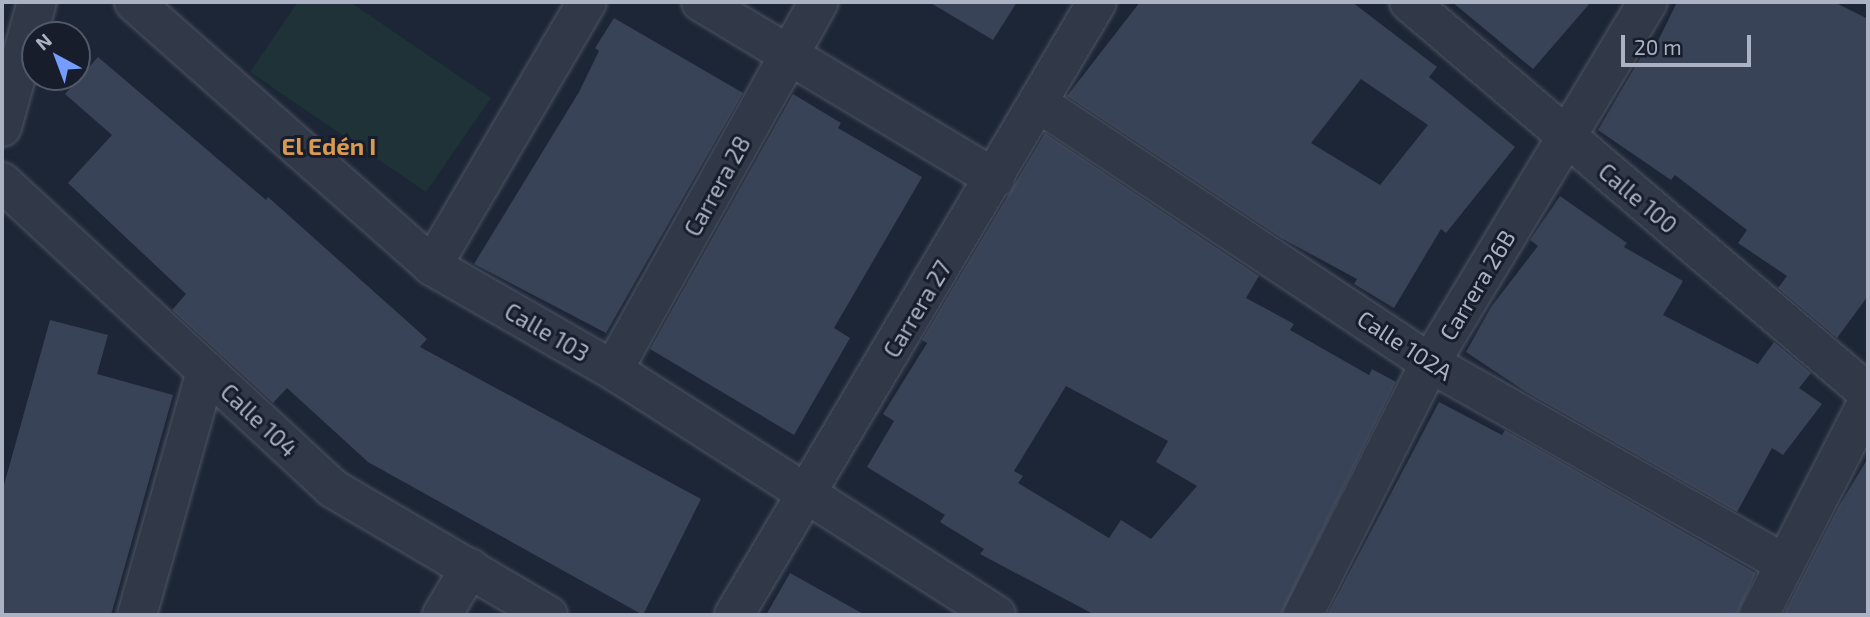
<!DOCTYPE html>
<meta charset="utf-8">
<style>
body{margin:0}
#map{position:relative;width:1870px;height:617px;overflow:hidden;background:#1d2636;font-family:"Exo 2",sans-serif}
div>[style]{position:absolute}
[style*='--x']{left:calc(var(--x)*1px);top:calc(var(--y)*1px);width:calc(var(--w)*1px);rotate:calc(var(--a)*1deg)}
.green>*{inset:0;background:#1f3237}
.building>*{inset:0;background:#394357}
.roads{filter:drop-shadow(0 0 2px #4e5565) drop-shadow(0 0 2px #4e5565)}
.minor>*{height:38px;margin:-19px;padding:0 19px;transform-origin:19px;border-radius:19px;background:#313847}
span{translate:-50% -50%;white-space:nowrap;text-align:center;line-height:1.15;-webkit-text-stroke:6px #171d2b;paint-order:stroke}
.street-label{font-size:23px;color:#aab2c4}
.neighbourhood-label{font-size:24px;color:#d99950;font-weight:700}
.frame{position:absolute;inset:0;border:4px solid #aab2c4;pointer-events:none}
.north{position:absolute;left:21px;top:21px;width:70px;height:70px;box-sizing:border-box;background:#171d2b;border:2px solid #525968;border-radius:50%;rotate:319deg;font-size:19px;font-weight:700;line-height:28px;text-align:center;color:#aab2c4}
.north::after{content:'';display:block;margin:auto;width:24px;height:32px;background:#759dff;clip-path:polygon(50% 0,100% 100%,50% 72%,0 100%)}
.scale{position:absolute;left:1621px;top:35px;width:130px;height:32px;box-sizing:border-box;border:4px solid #aab2c4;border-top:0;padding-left:9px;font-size:21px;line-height:24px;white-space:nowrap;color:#aab2c4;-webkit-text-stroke:5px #171d2b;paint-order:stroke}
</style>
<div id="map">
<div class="green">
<div style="clip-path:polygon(298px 2px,350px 2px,491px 98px,426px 192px,250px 72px)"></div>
</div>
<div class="building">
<div style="clip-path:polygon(929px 2px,1017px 2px,993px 40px)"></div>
<div style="clip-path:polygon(evenodd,1140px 2px,1352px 2px,1437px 67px,1429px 77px,1515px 147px,1446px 233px,1441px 229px,1394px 308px,1354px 284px,1357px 279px,1281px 238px,1067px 96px,1140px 2px,1361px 79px,1428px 125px,1380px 185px,1311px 143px,1361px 79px)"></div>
<div style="clip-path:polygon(1452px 2px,1591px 2px,1533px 69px)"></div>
<div style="clip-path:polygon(1677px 2px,1834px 2px,1868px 19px,1868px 296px,1837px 338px,1778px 288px,1787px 276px,1738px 243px,1747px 230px,1675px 175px,1671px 180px,1598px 130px,1652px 38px,1658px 41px)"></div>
<div style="clip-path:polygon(614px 18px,743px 93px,606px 333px,474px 264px,579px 92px,599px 51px,595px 48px)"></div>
<div style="clip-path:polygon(98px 57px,266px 200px,268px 197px,427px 339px,420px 347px,701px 499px,643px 615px,368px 462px,287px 388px,273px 403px,172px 310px,186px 294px,68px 183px,112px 135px,65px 94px)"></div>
<div style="clip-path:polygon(793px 94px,841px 123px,838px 128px,922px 177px,834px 328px,850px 338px,794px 435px,650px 349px)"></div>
<div style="clip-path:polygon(evenodd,1045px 133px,1259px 276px,1246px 298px,1294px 324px,1290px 330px,1369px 375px,1372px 369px,1396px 382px,1281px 615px,1095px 615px,980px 554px,984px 549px,940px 522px,945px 515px,867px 467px,894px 421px,883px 414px,927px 343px,922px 340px,1045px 133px,1066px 386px,1168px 441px,1156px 462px,1197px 486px,1151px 539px,1121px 520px,1109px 538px,1018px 483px,1023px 476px,1014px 471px,1066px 386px)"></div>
<div style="clip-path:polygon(1560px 196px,1627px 243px,1624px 247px,1683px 281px,1663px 315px,1758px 364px,1774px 342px,1811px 373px,1799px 388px,1822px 404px,1783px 455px,1772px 448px,1737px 512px,1526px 392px,1466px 352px,1491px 307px,1538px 246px,1530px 240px)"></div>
<div style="clip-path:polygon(50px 320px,108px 335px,97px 374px,173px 395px,111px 615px,2px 615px,2px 492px)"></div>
<div style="clip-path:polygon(1439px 402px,1502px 435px,1505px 430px,1756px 573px,1737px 615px,1327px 615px)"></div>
<div style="clip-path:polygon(1868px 458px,1868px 615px,1783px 615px,1839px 506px)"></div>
<div style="clip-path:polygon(790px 573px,865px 615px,766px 615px)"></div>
</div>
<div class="roads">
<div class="minor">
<div style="--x:134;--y:2;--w:398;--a:41.5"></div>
<div style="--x:432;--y:266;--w:209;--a:29.9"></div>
<div style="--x:613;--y:370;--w:455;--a:32.6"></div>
<div style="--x:701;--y:2;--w:343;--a:31"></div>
<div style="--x:1409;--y:2;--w:603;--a:40.43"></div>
<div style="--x:1040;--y:104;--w:468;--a:33.6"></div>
<div style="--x:1430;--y:363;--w:406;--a:29.5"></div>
<div style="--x:2;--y:127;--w:130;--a:-74.4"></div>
<div style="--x:2;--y:182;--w:450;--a:42.8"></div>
<div style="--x:332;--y:488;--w:251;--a:30.5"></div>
<div style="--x:432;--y:266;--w:306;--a:-59.6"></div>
<div style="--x:613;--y:370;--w:422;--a:-60.8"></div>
<div style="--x:137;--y:615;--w:254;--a:-74.2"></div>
<div style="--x:442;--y:615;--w:55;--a:-59.2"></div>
<div style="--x:734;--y:615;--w:712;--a:-59.37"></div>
<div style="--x:1303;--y:615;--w:282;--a:-63.3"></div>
<div style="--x:1430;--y:363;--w:422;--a:-58.9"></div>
<div style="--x:1759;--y:615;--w:240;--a:-63"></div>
</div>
</div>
<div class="street-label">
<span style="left:717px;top:186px;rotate:-61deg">Carrera 28</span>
<span style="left:1638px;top:198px;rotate:40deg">Calle 100</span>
<span style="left:1477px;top:285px;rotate:-59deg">Carrera 26B</span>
<span style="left:917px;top:309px;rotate:-59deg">Carrera 27</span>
<span style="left:547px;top:332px;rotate:30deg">Calle 103</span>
<span style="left:1405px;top:345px;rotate:33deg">Calle 102A</span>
<span style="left:259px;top:420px;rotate:43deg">Calle 104</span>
</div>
<div class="neighbourhood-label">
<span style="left:329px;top:146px">El Edén I</span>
</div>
<div class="frame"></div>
<div class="north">N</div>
<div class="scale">20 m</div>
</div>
